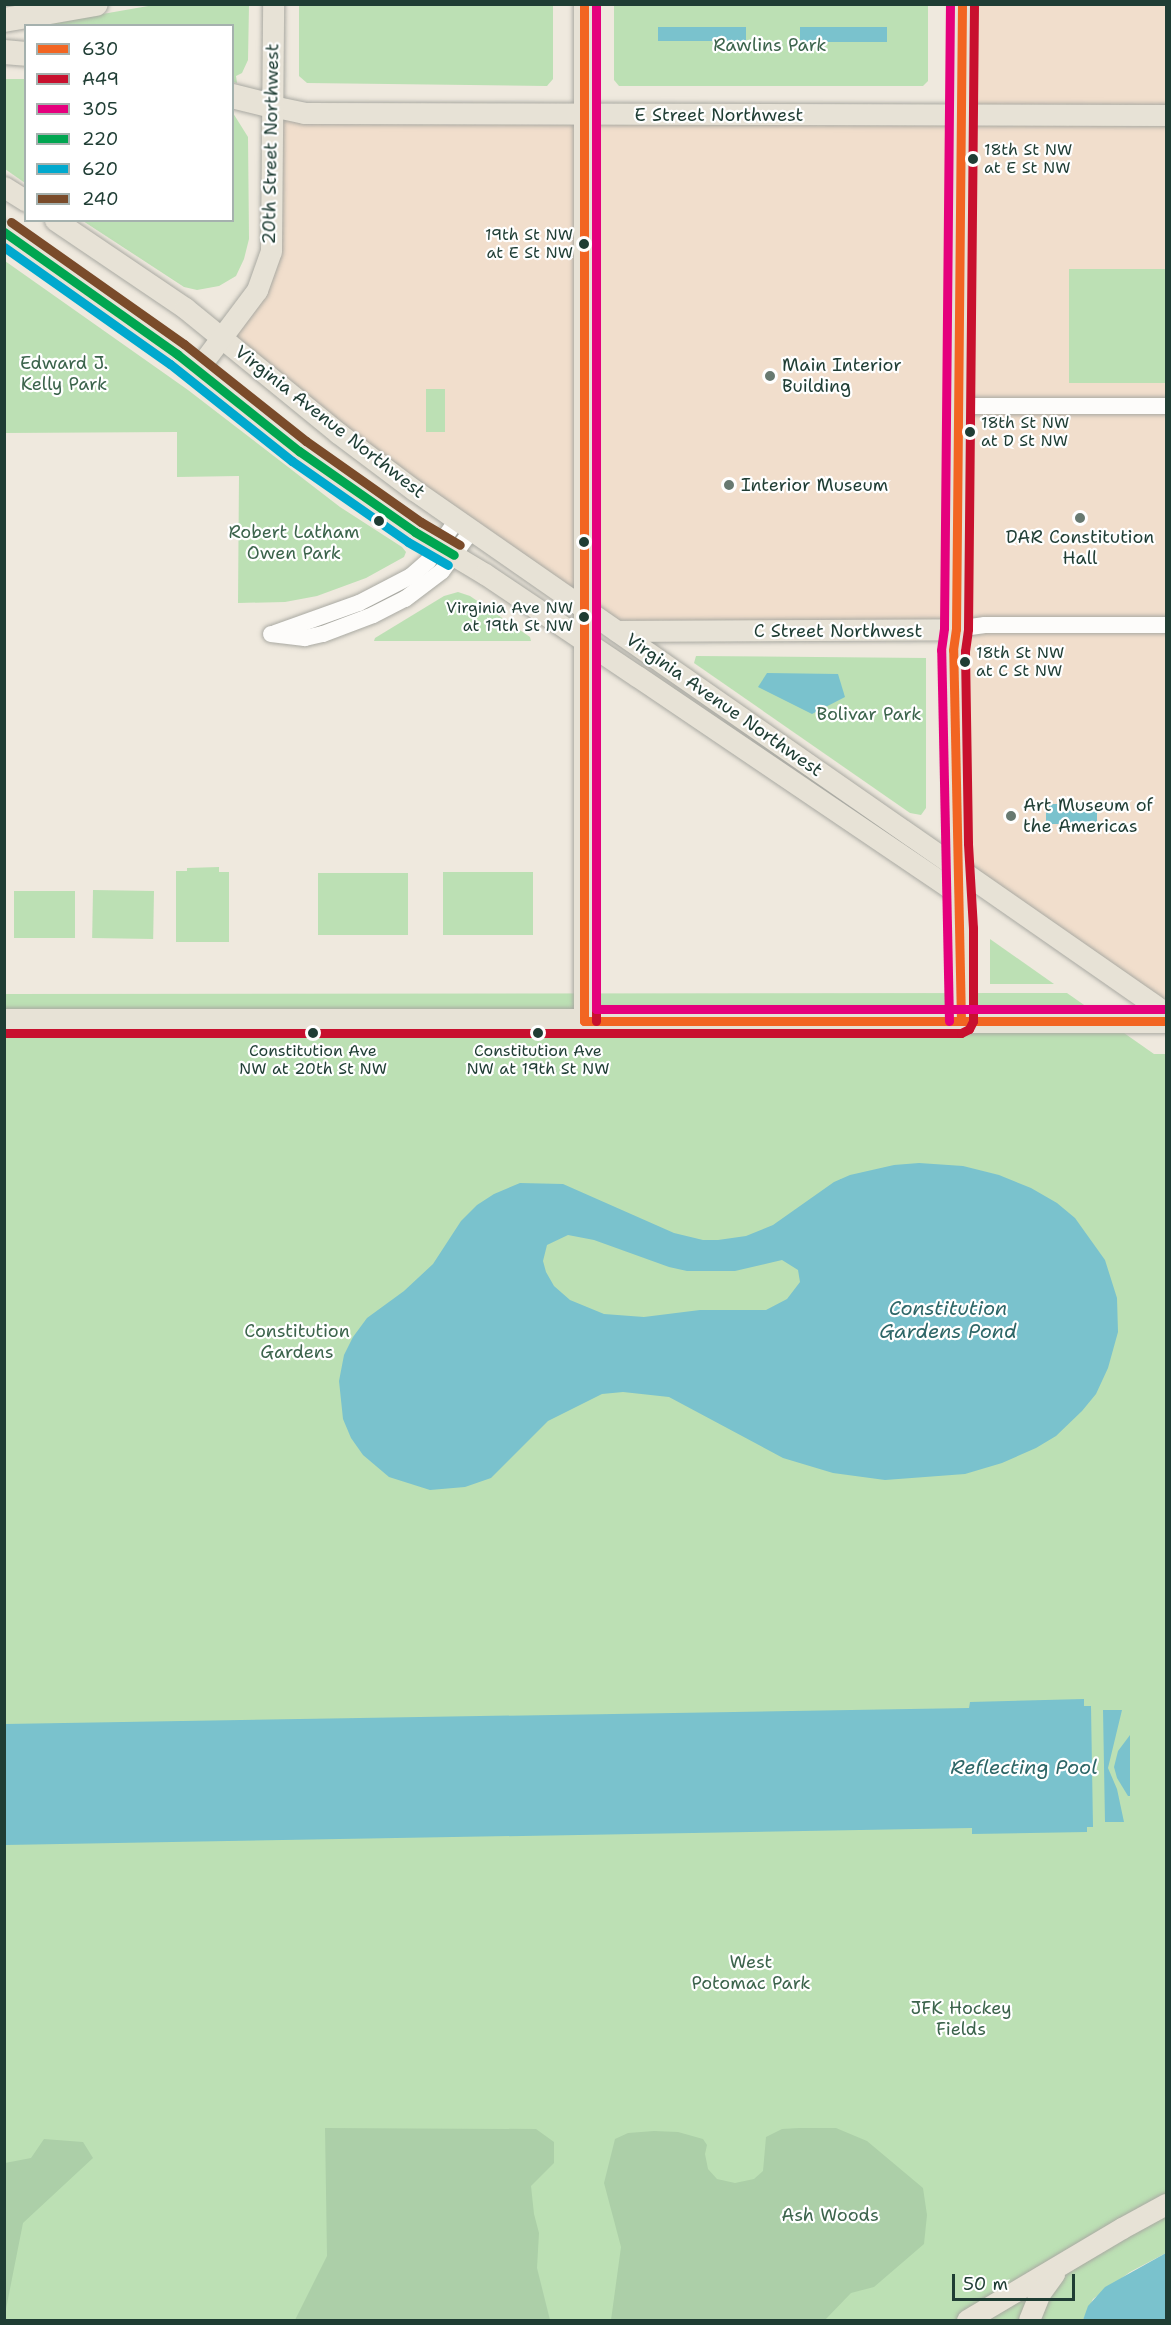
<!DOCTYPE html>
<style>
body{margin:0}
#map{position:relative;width:1171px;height:2325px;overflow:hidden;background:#efe9de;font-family:"Shantell Sans",sans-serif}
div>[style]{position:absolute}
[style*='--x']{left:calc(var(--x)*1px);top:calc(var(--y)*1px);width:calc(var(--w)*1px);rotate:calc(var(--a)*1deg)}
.built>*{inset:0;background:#f1decc}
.green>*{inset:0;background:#bce0b4;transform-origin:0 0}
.forest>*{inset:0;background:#accfa8}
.water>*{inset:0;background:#7ac2cd;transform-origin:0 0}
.roads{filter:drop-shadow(0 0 2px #a9a9a2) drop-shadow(0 0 2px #a9a9a2)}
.minor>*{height:16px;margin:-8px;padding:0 8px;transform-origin:8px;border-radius:8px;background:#fdfcfa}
.major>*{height:21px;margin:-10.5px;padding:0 10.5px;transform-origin:10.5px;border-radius:10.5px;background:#e7e2d6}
.highway>*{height:24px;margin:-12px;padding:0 12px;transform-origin:12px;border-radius:12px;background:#e7e2d6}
.bus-1>*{height:9px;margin:-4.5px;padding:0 4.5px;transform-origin:4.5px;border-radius:4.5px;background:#f26522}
.bus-2>*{height:9px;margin:-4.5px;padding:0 4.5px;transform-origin:4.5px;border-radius:4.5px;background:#c8102e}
.bus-3>*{height:9px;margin:-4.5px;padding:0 4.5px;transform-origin:4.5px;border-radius:4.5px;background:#e5007d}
.bus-4>*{height:9px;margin:-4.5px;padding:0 4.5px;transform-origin:4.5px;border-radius:4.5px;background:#00a651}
.bus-5>*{height:9px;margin:-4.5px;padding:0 4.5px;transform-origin:4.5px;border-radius:4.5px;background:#00a9ce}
.bus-6>*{height:9px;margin:-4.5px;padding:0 4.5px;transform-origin:4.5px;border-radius:4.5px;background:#7a4b2a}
.dots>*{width:16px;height:16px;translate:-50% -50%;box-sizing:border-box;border:3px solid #fff;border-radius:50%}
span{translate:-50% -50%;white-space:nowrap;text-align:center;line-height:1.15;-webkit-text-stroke:4.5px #fff;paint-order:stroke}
.bus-label{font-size:16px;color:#1f3d34}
.left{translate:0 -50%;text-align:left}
.right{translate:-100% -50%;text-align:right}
.park-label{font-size:18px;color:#3c644c}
.street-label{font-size:18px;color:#1f3d34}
.poi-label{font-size:18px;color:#1f3d34}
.water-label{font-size:20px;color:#2d6667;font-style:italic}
.frame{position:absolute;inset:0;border:6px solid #1f3d34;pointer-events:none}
.legend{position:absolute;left:24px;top:24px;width:210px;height:198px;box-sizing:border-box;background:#fff;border:2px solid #a5b1ae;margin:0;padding:8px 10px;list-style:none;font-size:18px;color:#1f3d34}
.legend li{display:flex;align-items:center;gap:12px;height:30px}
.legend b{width:30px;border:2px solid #a5b1ae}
.scale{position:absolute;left:952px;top:2274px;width:123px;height:27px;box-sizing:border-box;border:3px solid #1f3d34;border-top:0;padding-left:8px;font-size:18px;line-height:21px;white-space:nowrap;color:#1f3d34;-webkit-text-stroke:4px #fff;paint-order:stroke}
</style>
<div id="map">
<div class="built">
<div style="clip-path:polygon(962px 5px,1166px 5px,1166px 1013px,957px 867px,955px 629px,617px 631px,223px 338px,257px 290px,272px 106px,961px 115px)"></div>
</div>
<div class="green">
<div style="clip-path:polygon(154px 5px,249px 5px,248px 60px,242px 73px,236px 76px,237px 83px,233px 82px,232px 26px,34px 26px)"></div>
<div style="clip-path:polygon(299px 5px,553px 5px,553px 79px,547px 86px,307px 83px,299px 76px)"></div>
<div style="clip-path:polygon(614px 5px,928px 5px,928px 81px,923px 86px,619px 86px,614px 80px)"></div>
<div style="clip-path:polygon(4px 79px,25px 79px,25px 183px,5px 169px)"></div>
<div style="clip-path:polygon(233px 113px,248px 137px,249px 239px,244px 259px,236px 276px,219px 286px,197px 290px,184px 287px,83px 221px,232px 220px)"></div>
<div style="clip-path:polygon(5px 261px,188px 390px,340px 507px,402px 547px,406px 552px,404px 557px,366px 578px,317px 596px,285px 602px,238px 603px,239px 476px,177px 477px,177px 432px,5px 433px)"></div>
<div style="left:1069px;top:269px;width:97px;height:114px"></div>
<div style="left:426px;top:389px;width:19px;height:43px"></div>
<div style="clip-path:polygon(458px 592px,470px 596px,530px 637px,531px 641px,374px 641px,375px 638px,444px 596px)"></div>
<div style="clip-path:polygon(696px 656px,926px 658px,926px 808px,921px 815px,910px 813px,694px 663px)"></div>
<div style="clip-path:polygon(219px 867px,219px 872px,229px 872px,229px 942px,176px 942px,176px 871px,187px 871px,187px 868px)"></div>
<div style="left:533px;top:872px;width:63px;height:90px;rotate:90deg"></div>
<div style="left:318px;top:873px;width:90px;height:62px"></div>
<div style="left:93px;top:890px;width:61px;height:48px;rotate:1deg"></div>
<div style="left:14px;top:891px;width:61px;height:47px"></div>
<div style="clip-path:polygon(990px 939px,1054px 984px,990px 984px)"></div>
<div style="clip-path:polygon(1067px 993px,1154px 1054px,1166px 1054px,1166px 2253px,1130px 2272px,1093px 2299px,1083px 2320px,5px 2320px,5px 994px)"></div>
</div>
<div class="forest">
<div style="clip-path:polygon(325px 2128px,536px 2129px,554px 2142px,554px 2163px,531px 2186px,534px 2214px,539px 2233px,537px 2268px,550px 2320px,295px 2320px,327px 2256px)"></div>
<div style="clip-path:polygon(799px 2128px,836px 2128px,867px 2141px,923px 2188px,927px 2215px,924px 2244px,874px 2287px,851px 2293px,825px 2320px,611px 2320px,621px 2247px,604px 2183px,615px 2139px,628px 2133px,654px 2131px,678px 2132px,703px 2139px,707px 2145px,705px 2154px,708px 2169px,717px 2179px,735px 2183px,754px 2179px,763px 2171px,766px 2137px,782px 2129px)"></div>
<div style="clip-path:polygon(44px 2139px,83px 2142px,93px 2158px,23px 2223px,5px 2314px,5px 2163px,31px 2158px)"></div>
</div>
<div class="water">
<div style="left:658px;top:27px;width:88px;height:14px"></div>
<div style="left:800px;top:27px;width:87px;height:15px"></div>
<div style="clip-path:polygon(767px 673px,838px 674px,845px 697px,812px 714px,758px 687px)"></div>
<div style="left:1046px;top:804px;width:51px;height:20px"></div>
<div style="clip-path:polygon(evenodd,919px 1163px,963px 1166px,999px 1175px,1031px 1188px,1057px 1203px,1075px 1218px,1105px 1260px,1117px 1298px,1118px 1332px,1108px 1368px,1096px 1394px,1082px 1411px,1056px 1436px,1036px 1448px,1002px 1463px,965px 1474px,885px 1480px,833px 1473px,783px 1458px,669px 1397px,623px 1392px,602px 1394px,548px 1421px,491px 1478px,465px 1487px,430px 1490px,389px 1477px,363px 1455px,351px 1438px,343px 1419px,339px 1381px,344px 1355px,353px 1337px,367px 1318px,404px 1291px,433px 1264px,461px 1221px,477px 1205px,494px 1194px,520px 1183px,563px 1184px,674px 1233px,703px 1240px,718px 1240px,746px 1236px,773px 1225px,834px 1182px,850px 1175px,894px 1165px,919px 1163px,568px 1235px,594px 1240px,669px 1267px,687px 1271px,735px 1271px,782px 1260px,798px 1270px,800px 1282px,787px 1299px,766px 1310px,700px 1310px,644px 1317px,604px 1314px,570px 1300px,554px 1286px,546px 1272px,543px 1261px,547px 1245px,568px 1235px)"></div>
<div style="clip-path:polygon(1084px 1699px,1084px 1706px,1091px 1706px,1093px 1827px,1087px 1827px,1087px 1832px,972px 1834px,972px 1828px,5px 1845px,5px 1724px,969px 1708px,970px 1702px)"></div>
<div style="clip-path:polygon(1103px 1710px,1122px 1710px,1108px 1768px,1117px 1789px,1124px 1822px,1105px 1822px)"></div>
<div style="clip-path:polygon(1130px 1735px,1130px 1796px,1128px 1796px,1117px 1778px,1114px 1767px,1118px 1751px)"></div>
<div style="clip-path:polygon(1166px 2253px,1166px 2320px,1083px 2320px,1088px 2306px,1105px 2287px)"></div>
</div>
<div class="roads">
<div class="minor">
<div style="--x:958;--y:406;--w:208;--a:0"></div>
<div style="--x:956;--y:629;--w:29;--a:-8"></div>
<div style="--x:985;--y:625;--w:181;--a:0"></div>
<div style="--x:275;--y:633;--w:89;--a:-19.7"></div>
<div style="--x:359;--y:603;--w:59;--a:-27.4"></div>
<div style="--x:411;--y:576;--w:23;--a:-41"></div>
<div style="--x:428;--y:561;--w:50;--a:-54.7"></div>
<div style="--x:271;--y:634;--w:34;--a:7"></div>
<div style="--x:305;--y:638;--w:18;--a:-13"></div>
<div style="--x:323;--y:634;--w:53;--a:-20.8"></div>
<div style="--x:373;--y:615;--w:36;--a:-27"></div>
<div style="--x:405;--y:599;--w:46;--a:-37.1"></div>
<div style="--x:442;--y:571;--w:51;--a:-53.8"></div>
</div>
<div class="major">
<div style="--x:272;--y:106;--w:33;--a:12"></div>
<div style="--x:304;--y:113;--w:862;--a:0.13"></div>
<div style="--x:4;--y:187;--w:26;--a:32"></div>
<div style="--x:55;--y:220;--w:157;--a:34.1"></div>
<div style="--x:185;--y:308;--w:198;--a:39.2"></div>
<div style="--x:338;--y:433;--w:95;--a:36.9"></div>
<div style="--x:414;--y:490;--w:916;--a:34.82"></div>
<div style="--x:4;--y:232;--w:212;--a:35.2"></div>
<div style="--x:177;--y:354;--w:124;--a:38.8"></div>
<div style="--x:274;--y:432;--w:73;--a:36.1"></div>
<div style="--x:333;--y:475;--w:100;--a:34.8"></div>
<div style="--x:415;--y:532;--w:82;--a:31"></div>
<div style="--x:485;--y:574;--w:183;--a:33.9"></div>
<div style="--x:637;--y:676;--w:389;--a:34.1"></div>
<div style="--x:197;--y:370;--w:100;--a:-53.1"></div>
<div style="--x:257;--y:290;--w:41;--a:-70.3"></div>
<div style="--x:271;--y:251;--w:247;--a:-89.5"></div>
<div style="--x:617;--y:631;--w:339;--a:-0.3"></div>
<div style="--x:584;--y:1021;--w:1017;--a:-90"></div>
<div style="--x:961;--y:1021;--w:93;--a:-90"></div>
<div style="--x:961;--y:928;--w:85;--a:-93.4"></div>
<div style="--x:956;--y:843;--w:193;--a:-90.9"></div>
<div style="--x:953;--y:650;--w:21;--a:-82"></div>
<div style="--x:956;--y:629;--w:240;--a:-89.3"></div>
<div style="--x:959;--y:389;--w:385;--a:-89.6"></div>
<div style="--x:967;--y:2320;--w:180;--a:-30.7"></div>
<div style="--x:1122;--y:2228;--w:50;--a:-28.6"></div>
<div style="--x:1029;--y:2320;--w:29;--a:-68"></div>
<div style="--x:1040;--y:2293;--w:24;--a:-54"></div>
</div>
<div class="highway">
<div style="--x:4;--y:20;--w:93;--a:-9.9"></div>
<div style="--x:4;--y:52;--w:22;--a:5"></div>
<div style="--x:232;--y:96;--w:41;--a:14"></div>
<div style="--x:4;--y:1021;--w:1162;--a:0"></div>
</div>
</div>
<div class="bus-1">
<div style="--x:584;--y:4;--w:1017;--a:90"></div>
<div style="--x:584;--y:1021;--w:582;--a:0"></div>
<div style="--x:961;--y:1021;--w:371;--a:-91.2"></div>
<div style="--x:953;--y:650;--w:21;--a:-82"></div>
<div style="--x:956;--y:629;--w:625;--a:-89.45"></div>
</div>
<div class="bus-2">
<div style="--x:596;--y:4;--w:1017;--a:90"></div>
<div style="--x:4;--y:1033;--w:957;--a:0"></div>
<div style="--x:961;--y:1033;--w:9;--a:-27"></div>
<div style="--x:969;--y:1029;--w:9;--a:-63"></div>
<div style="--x:973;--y:1021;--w:93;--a:-90"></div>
<div style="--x:973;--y:928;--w:85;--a:-93.4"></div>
<div style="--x:968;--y:843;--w:192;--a:-90.9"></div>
<div style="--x:965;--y:651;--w:22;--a:-82"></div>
<div style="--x:968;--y:629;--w:625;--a:-89.45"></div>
</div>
<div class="bus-3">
<div style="--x:596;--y:4;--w:1005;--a:90"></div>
<div style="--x:596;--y:1009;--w:570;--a:0"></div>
<div style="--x:949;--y:1021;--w:371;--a:-91.2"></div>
<div style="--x:941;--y:650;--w:22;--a:-82"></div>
<div style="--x:944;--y:628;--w:624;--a:-89.45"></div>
</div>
<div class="bus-4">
<div style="--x:4;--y:232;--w:212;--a:35.2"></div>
<div style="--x:177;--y:354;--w:156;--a:38.5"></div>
<div style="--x:299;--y:451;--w:141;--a:34.9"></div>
<div style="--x:415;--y:532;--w:45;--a:30.5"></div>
</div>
<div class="bus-5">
<div style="--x:4;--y:247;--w:203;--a:35.2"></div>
<div style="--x:170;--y:364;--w:156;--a:38.5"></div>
<div style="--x:292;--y:461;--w:141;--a:34.9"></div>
<div style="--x:408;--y:542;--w:46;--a:29.9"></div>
</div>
<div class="bus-6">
<div style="--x:11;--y:222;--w:212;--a:35.2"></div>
<div style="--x:184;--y:344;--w:156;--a:38.5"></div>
<div style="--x:306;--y:441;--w:141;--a:35.2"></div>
<div style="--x:421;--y:522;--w:45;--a:30.5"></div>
</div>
<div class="dots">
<div style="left:973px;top:159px;background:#1f3d34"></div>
<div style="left:584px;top:244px;background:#1f3d34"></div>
<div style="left:770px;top:376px;background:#687970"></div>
<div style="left:970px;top:432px;background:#1f3d34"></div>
<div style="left:729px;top:485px;background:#687970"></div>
<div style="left:1080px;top:518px;background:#687970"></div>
<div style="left:379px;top:521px;background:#1f3d34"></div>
<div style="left:584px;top:542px;background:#1f3d34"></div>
<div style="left:584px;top:617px;background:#1f3d34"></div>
<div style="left:965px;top:662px;background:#1f3d34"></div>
<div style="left:1011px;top:816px;background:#687970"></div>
<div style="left:313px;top:1033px;background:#1f3d34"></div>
<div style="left:538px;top:1033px;background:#1f3d34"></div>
</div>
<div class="bus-label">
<span class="left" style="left:984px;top:159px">18th St NW<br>at E St NW</span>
<span class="right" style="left:573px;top:244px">19th St NW<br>at E St NW</span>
<span class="left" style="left:981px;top:432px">18th St NW<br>at D St NW</span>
<span class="right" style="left:573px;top:617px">Virginia Ave NW<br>at 19th St NW</span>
<span class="left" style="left:976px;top:662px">18th St NW<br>at C St NW</span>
<span style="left:313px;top:1060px">Constitution Ave<br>NW at 20th St NW</span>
<span style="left:538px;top:1060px">Constitution Ave<br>NW at 19th St NW</span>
</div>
<div class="park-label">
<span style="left:770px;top:45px">Rawlins Park</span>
<span style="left:64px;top:374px">Edward J.<br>Kelly Park</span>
<span style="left:294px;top:543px">Robert Latham<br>Owen Park</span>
<span style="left:869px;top:714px">Bolivar Park</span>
<span style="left:297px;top:1342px">Constitution<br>Gardens</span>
<span style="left:751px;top:1973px">West<br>Potomac Park</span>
<span style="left:961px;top:2019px">JFK Hockey<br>Fields</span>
<span style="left:830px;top:2215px">Ash Woods</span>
</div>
<div class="street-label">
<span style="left:719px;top:115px">E Street Northwest</span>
<span style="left:271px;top:144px;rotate:-89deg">20th Street Northwest</span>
<span style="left:330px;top:422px;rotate:38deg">Virginia Avenue Northwest</span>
<span style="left:838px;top:631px">C Street Northwest</span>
<span style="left:724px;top:705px;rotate:35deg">Virginia Avenue Northwest</span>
</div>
<div class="poi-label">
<span class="left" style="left:782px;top:376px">Main Interior<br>Building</span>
<span class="left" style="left:741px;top:485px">Interior Museum</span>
<span style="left:1080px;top:548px">DAR Constitution<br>Hall</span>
<span class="left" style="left:1023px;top:816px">Art Museum of<br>the Americas</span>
</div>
<div class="water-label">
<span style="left:948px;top:1320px">Constitution<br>Gardens Pond</span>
<span style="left:1024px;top:1767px">Reflecting Pool</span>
</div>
<div class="frame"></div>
<ul class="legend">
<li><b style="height:8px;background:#f26522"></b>630</li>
<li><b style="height:8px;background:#c8102e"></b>A49</li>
<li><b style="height:8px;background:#e5007d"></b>305</li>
<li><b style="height:8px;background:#00a651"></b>220</li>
<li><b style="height:8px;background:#00a9ce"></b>620</li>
<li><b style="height:8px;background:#7a4b2a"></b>240</li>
</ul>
<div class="scale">50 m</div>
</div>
